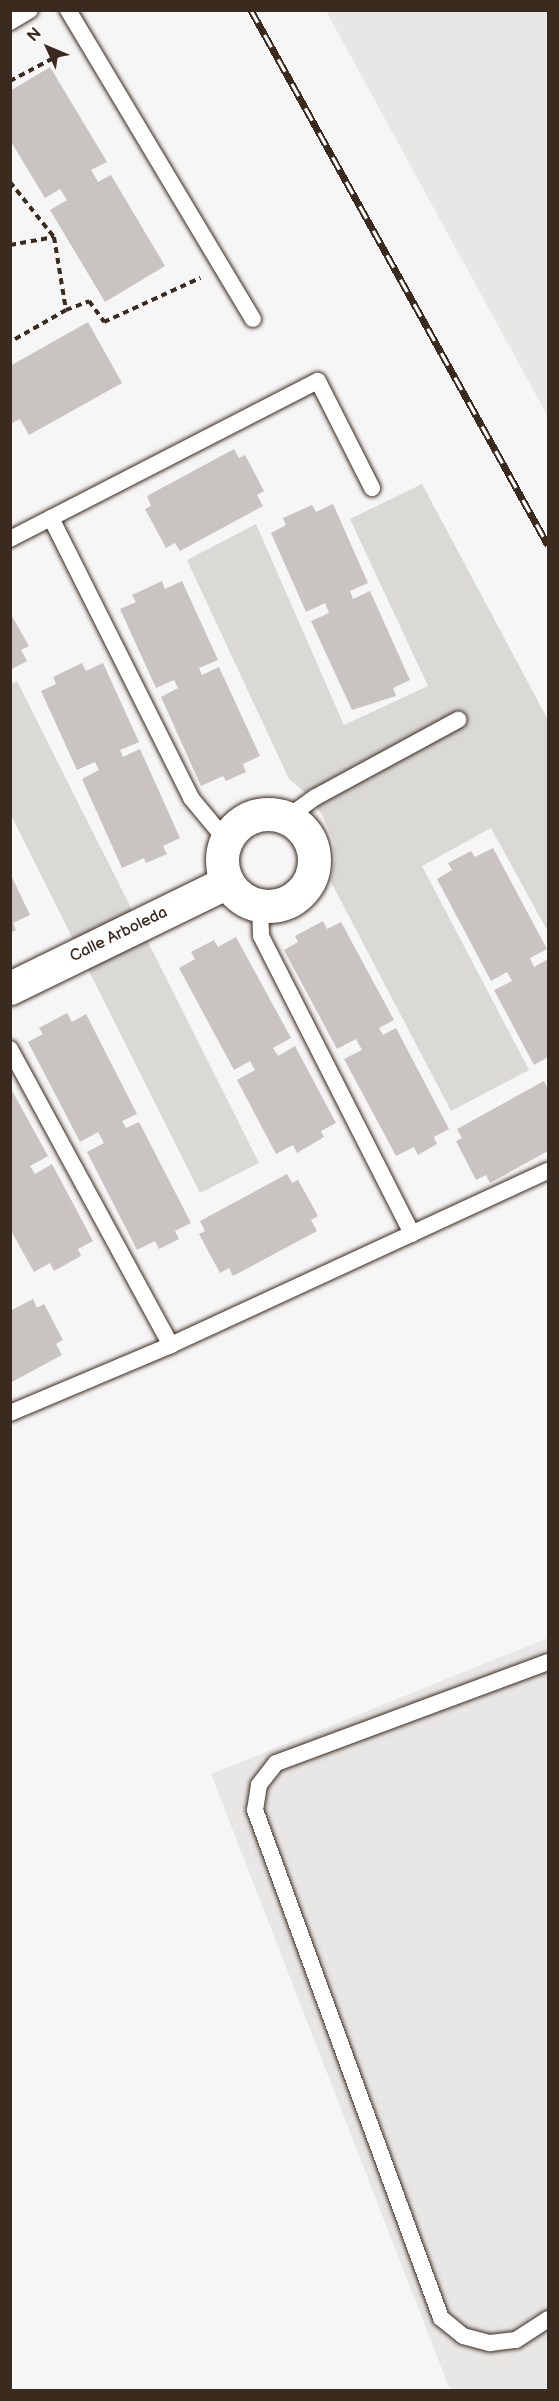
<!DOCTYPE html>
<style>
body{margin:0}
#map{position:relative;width:559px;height:2401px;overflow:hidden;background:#f7f6f6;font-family:"Balsamiq Sans",sans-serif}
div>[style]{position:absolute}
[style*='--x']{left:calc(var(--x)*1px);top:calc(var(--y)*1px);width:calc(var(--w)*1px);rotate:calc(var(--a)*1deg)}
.built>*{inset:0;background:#e9e7e6}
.green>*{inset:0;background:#dbd9d6}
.building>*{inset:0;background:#c9c3c1}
.path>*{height:4px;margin-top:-2px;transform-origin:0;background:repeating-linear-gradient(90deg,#3b2a1e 0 6px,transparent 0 10.5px)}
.roads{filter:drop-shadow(0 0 2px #3b2a1e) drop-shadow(0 0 2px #3b2a1e)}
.lane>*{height:16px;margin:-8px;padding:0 8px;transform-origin:8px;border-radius:8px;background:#fff}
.street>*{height:33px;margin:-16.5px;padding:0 16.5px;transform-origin:16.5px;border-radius:16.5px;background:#fff}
.street>.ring{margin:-16.5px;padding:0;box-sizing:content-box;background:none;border:33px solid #fff;border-radius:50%}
.rail>*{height:7px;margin-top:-3.5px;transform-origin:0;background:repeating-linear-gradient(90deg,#fff 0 14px,#3b2a1e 0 28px);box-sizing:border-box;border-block:2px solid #3b2a1e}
span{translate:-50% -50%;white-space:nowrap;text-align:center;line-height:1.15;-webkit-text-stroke:4.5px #fff;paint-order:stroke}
.street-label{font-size:16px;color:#3b2a1e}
.frame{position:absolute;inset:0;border:12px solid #3b2a1e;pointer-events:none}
.north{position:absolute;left:18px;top:18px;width:60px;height:60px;-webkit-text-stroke:4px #fff;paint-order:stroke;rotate:314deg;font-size:16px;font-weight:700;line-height:24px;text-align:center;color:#3b2a1e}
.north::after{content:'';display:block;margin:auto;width:21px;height:27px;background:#3b2a1e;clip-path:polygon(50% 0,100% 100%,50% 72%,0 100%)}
</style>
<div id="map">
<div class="built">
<div style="clip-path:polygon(326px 11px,548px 11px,548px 417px)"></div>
<div style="clip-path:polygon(548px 1638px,548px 2390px,450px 2390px,211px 1774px)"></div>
</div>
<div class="green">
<div style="clip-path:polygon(422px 484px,548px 720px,548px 932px,491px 828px,422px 866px,529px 1070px,451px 1111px,331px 882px,335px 859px,333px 840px,322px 815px,308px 795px,289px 779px,187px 560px,256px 524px,344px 725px,428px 686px,350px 519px)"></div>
<div style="clip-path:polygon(17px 681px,259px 1163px,200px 1193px,11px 815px,11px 684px)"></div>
</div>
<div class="building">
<div style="clip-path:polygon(50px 67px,107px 162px,91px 170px,98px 182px,111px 175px,165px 266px,105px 302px,50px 210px,67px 200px,60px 189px,45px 198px,10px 140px,10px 91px)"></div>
<div style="clip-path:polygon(88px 322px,122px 383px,29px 435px,20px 419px,10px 424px,10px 366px)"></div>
<div style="clip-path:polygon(234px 449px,239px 458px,245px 455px,264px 491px,257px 495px,263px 506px,180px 551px,175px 543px,166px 548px,145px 509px,151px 506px,147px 496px)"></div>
<div style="clip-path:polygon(333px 504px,368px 583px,350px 591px,353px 599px,370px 591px,410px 680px,393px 688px,396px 696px,352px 710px,311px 621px,329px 613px,325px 603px,306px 612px,271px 533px,286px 525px,283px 518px,312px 505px,316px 512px)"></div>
<div style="clip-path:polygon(162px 581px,165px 589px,182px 581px,218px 660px,199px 668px,202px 675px,219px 667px,260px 756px,243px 764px,246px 772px,226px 781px,223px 776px,201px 786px,161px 697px,178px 688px,174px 680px,156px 688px,120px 609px,136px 602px,132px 595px)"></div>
<div style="clip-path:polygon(10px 613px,29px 646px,21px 650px,27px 661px,10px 670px)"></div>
<div style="clip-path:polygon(82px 663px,86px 671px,103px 663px,139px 742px,120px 750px,123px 757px,140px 749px,180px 838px,163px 846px,167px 854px,146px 863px,144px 858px,122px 868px,82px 779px,99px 770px,95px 762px,77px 770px,41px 691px,56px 684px,53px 677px)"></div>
<div style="clip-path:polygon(493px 848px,547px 949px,530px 958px,534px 967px,548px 959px,548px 1057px,534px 1065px,494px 990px,512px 981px,507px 972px,491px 981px,437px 879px,452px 870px,448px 863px,471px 851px,475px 857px)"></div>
<div style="clip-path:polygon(10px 873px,30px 915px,13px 923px,16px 930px,10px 933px)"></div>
<div style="clip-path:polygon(323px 921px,327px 929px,341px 922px,394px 1020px,379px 1028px,383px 1035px,396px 1028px,449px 1129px,434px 1137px,437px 1144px,418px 1155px,414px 1147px,396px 1156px,344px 1059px,362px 1050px,356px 1039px,337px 1049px,284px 950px,298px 942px,295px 936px)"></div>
<div style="clip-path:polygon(236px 937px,291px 1038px,273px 1048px,278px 1056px,295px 1046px,336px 1123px,321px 1131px,324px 1137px,297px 1153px,293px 1145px,276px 1154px,237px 1080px,255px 1070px,250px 1061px,234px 1070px,179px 968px,195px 959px,191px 952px,214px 940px,218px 947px)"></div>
<div style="clip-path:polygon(67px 1013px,72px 1022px,86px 1014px,137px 1114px,122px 1121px,126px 1128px,139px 1122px,191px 1223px,175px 1231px,179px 1239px,159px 1249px,155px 1241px,137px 1250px,87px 1152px,104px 1143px,98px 1132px,80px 1142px,28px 1042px,43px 1034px,39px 1028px)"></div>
<div style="clip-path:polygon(544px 1081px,548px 1090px,548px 1151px,490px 1183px,486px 1175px,476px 1180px,456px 1141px,462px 1138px,457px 1129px)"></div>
<div style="clip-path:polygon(10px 1087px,48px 1156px,30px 1166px,35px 1174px,52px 1164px,93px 1241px,78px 1249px,81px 1256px,54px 1271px,50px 1263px,34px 1272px,10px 1229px)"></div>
<div style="clip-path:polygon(287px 1174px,292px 1183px,298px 1180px,318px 1216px,311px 1220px,317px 1231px,233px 1276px,229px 1268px,220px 1273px,199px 1234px,205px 1231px,200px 1221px)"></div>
<div style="clip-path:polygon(33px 1299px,37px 1308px,44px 1304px,63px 1340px,56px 1344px,62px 1355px,10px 1383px,10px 1311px)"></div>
</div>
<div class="path">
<div style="--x:10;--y:81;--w:62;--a:-27.8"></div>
<div style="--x:10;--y:182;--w:70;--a:51.3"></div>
<div style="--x:54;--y:237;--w:74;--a:80.7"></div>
<div style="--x:66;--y:310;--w:64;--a:150.3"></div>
<div style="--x:10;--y:245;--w:45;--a:-10.3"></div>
<div style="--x:66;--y:310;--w:25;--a:-21"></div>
<div style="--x:89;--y:301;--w:26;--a:54"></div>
<div style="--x:104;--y:322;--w:106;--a:-24.6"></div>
</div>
<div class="roads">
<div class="lane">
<div style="--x:68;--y:10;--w:360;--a:59.1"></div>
<div style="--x:10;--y:22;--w:23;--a:-31"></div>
<div style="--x:51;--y:518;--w:313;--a:63.4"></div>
<div style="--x:191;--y:798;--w:55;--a:50.2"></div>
<div style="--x:10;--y:539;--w:346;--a:-27.2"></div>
<div style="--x:318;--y:381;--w:120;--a:63.2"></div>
<div style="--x:288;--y:817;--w:34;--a:-36"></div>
<div style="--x:316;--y:797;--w:162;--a:-28.5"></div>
<div style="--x:260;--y:906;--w:30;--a:88"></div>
<div style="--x:261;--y:936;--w:334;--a:63.1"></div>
<div style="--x:10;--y:1049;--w:337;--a:61.5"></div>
<div style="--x:171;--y:1345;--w:415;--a:-24.8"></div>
<div style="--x:10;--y:1413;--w:175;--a:-22.9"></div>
<div style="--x:548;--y:1662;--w:290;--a:159.6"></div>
<div style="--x:276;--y:1763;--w:28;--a:128"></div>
<div style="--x:259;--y:1785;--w:25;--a:99"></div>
<div style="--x:255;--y:1810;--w:541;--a:69.89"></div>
<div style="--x:441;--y:2318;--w:28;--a:39"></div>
<div style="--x:463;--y:2336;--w:28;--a:15"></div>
<div style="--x:490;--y:2343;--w:26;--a:-7"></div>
<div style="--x:516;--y:2340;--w:38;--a:-33"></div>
</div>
<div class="street">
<div class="ring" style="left:222px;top:814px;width:59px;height:59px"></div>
<div style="--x:10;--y:988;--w:242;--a:-26"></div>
</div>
</div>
<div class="rail">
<div style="--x:251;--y:10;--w:612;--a:60.96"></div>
</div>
<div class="street-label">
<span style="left:119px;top:935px;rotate:-26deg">Calle Arboleda</span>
</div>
<div class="frame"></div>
<div class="north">N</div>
</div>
